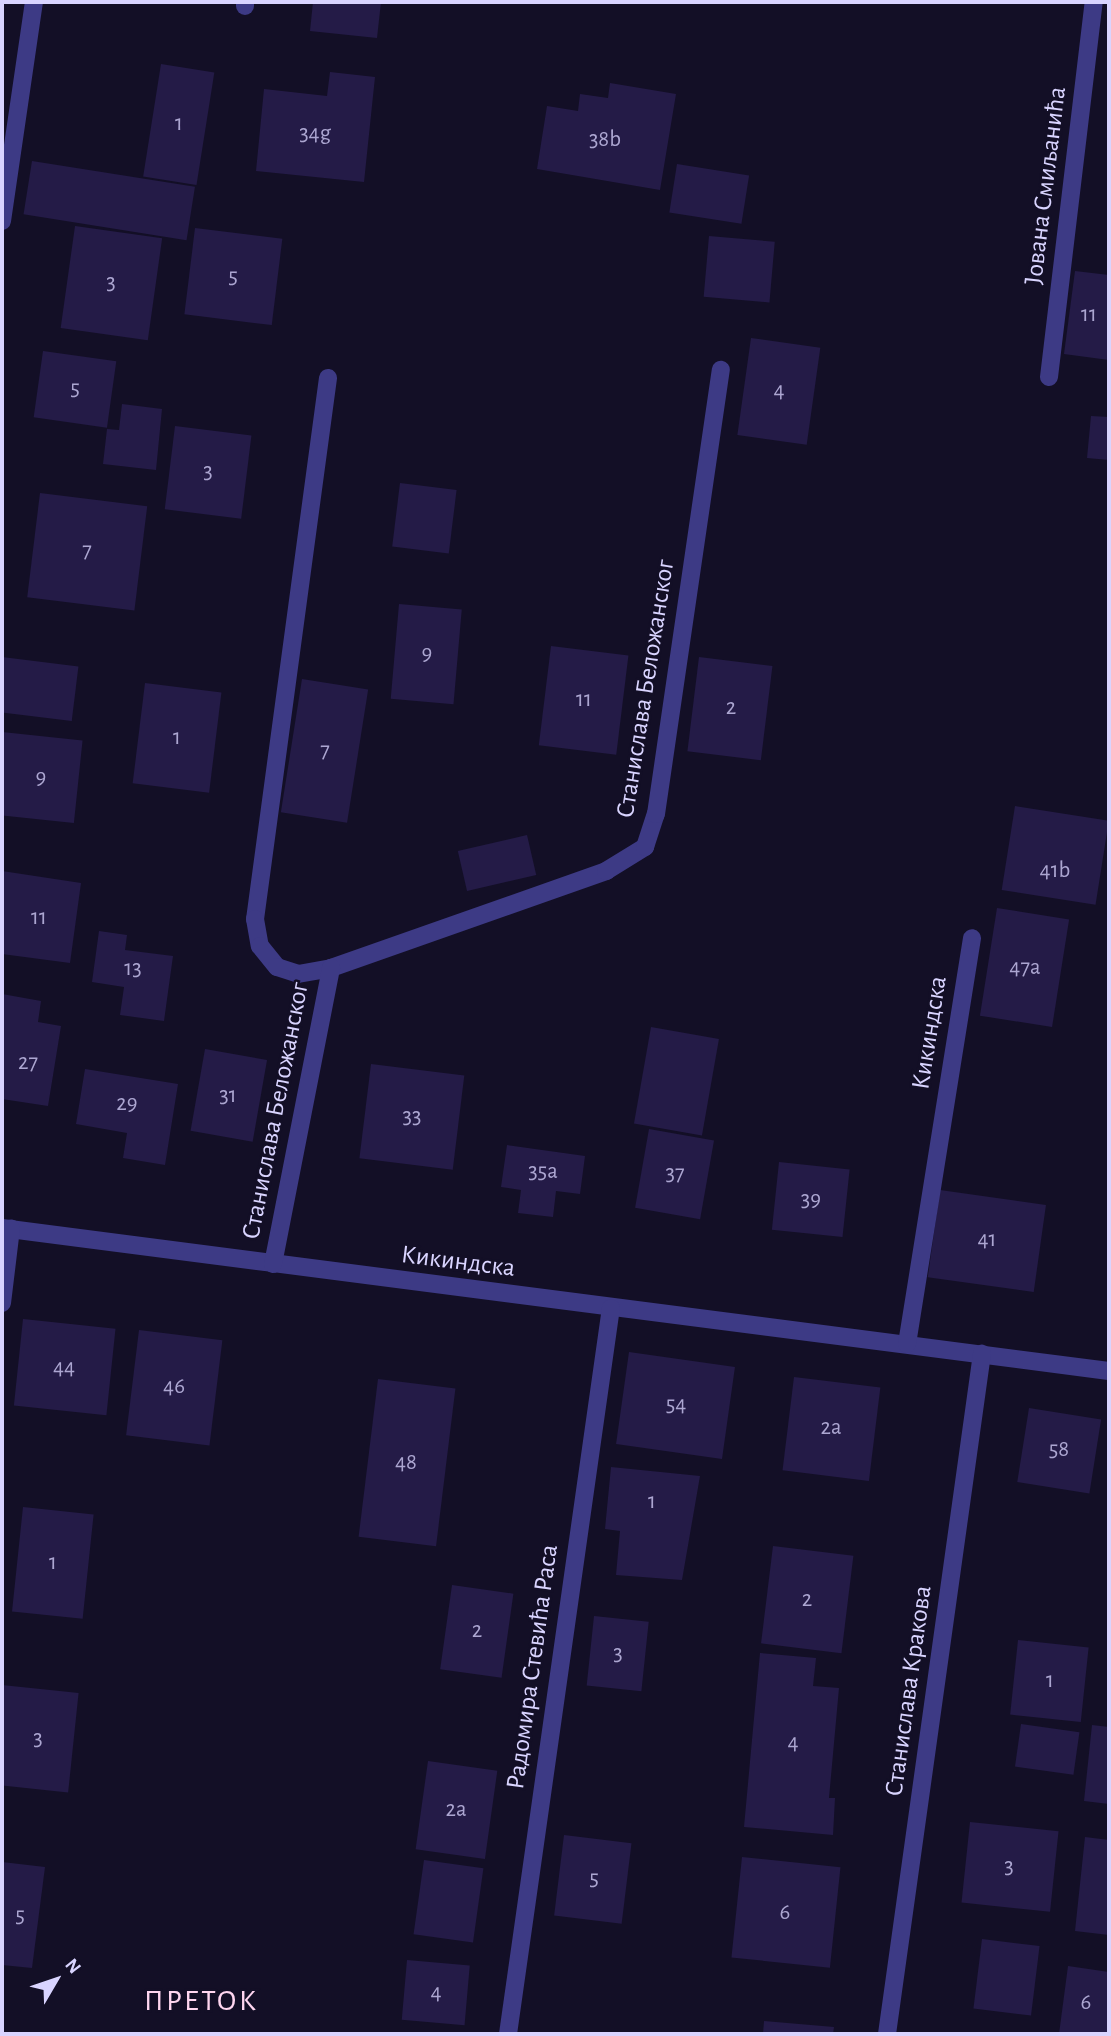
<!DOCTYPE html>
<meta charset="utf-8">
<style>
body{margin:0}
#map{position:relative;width:1111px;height:2036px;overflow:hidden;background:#130f26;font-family:"Alegreya Sans",sans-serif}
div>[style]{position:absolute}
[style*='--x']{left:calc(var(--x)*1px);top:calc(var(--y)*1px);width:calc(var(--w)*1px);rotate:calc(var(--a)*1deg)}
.building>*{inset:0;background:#241b47;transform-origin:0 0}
.minor>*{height:18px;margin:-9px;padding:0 9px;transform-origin:9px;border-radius:9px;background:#3d3a85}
span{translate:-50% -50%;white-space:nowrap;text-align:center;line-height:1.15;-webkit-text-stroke:5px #130f26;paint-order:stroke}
.number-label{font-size:23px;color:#aca6d1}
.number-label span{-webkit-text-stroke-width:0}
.street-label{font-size:26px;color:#d9d4ff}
.quarter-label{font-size:30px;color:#ffd6f0;letter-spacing:2px}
.frame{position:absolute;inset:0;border:4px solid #d9d4ff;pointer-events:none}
.north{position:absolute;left:21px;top:1945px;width:70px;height:70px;-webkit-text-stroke:5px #130f26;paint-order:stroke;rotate:51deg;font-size:19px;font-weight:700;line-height:28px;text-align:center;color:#d9d4ff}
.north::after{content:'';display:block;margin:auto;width:24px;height:32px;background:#d9d4ff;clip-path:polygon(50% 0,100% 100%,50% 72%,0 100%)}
</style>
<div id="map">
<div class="building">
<div style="clip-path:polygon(313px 2px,381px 2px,377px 38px,310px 31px)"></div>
<div style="left:161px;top:64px;width:54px;height:114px;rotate:9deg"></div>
<div style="clip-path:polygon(330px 72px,375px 77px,364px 182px,256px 171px,264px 89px,327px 96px)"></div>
<div style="clip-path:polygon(610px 83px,676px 94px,660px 190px,537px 169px,547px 106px,578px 111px,580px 94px,608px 98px)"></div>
<div style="left:32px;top:161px;width:165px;height:54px;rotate:9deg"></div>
<div style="left:677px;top:164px;width:73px;height:49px;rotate:9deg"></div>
<div style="left:75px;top:226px;width:88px;height:103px;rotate:8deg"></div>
<div style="left:195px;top:228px;width:88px;height:87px;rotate:7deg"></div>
<div style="left:709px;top:236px;width:66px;height:61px;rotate:5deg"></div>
<div style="clip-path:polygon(1075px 271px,1109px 275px,1109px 360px,1064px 354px)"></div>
<div style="left:751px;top:338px;width:70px;height:98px;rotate:8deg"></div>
<div style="left:43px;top:351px;width:74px;height:67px;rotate:8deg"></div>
<div style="clip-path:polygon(122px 404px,162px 409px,156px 470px,103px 464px,107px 429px,119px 430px)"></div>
<div style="clip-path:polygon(1091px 416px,1109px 417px,1109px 460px,1087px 458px)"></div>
<div style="left:175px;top:426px;width:77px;height:84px;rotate:7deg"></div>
<div style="left:400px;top:483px;width:57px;height:64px;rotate:7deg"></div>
<div style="left:40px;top:493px;width:108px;height:105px;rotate:7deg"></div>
<div style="left:399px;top:604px;width:63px;height:95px;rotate:5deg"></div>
<div style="left:551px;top:646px;width:78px;height:100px;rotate:7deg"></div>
<div style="left:2px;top:657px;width:77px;height:55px;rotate:7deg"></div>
<div style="left:699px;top:657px;width:74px;height:95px;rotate:7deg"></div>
<div style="left:302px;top:679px;width:67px;height:135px;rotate:9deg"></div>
<div style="left:145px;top:683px;width:77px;height:101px;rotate:7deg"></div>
<div style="left:2px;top:732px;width:81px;height:83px;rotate:6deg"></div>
<div style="left:1015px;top:806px;width:95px;height:85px;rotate:9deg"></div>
<div style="left:527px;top:835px;width:41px;height:71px;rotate:77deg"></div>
<div style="clip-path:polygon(2px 871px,81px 883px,70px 963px,2px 954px)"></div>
<div style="left:997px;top:908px;width:73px;height:109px;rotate:9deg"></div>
<div style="clip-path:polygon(99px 931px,127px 935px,125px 950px,173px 956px,164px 1021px,120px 1015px,124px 987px,92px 982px)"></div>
<div style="clip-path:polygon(2px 994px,41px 1001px,38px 1022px,61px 1026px,48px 1106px,2px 1099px)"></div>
<div style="left:651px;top:1027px;width:69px;height:98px;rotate:10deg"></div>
<div style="left:205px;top:1049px;width:63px;height:83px;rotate:10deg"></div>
<div style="left:371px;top:1064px;width:94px;height:95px;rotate:7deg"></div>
<div style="clip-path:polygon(85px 1069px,178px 1084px,165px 1165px,123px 1158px,127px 1133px,76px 1124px)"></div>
<div style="left:649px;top:1129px;width:66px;height:80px;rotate:10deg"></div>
<div style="clip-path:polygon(507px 1145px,585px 1156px,580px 1194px,556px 1191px,553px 1217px,518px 1213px,521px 1190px,501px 1187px)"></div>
<div style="left:779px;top:1162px;width:71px;height:68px;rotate:6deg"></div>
<div style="left:940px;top:1190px;width:107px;height:88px;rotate:8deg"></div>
<div style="left:23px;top:1319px;width:93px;height:87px;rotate:6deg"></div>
<div style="left:139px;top:1330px;width:84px;height:106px;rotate:7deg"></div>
<div style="left:629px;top:1352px;width:107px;height:93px;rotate:8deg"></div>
<div style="left:794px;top:1377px;width:87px;height:94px;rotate:7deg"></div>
<div style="left:378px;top:1379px;width:78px;height:159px;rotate:7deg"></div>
<div style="left:1029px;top:1408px;width:73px;height:75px;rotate:9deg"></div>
<div style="clip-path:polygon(611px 1467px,700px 1476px,682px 1580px,616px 1575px,620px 1531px,605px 1529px)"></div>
<div style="left:23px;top:1507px;width:71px;height:105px;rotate:6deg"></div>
<div style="left:773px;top:1546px;width:81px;height:98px;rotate:7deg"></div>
<div style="left:452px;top:1585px;width:62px;height:85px;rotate:8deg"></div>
<div style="left:594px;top:1616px;width:55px;height:70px;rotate:6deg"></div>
<div style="left:1018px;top:1640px;width:71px;height:75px;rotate:6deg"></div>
<div style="clip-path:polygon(760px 1653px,816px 1658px,813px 1686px,839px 1688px,829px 1798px,835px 1798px,833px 1835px,744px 1827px)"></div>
<div style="left:2px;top:1685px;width:77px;height:100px;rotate:6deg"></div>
<div style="left:1021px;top:1724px;width:59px;height:43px;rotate:8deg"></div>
<div style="clip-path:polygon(1092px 1725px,1109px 1727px,1109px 1804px,1084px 1801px)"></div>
<div style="left:428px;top:1761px;width:70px;height:89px;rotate:8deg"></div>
<div style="left:970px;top:1822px;width:89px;height:81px;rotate:6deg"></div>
<div style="left:564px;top:1835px;width:68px;height:81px;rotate:7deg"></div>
<div style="clip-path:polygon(1085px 1837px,1109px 1840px,1109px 1935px,1075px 1931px)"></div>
<div style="left:742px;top:1857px;width:99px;height:101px;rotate:6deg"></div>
<div style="left:424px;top:1860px;width:60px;height:75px;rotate:8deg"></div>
<div style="clip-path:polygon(2px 1862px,45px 1867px,32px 1968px,2px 1965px)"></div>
<div style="left:982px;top:1939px;width:58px;height:70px;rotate:7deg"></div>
<div style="left:407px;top:1960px;width:63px;height:60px;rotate:5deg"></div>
<div style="clip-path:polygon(1068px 1966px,1109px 1972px,1109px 2034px,1059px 2034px)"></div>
<div style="clip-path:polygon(764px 2021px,834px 2027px,833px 2034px,763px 2034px)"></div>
</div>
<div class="minor">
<div style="--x:245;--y:6;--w:4;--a:-90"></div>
<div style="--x:2;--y:221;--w:221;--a:-81.7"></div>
<div style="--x:1049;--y:377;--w:378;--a:-83.2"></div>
<div style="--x:328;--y:378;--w:546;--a:97.68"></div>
<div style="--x:255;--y:919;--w:27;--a:80"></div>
<div style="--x:260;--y:946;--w:27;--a:51"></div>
<div style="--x:277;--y:967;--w:22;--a:18"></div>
<div style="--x:298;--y:974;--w:34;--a:-10"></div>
<div style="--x:331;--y:968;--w:292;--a:-19.4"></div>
<div style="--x:606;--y:871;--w:46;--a:-31.6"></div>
<div style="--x:645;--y:847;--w:35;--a:-72"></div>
<div style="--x:656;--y:814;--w:449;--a:-81.7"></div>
<div style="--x:2;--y:1228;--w:1116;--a:7.36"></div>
<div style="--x:273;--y:1264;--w:302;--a:-78.9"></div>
<div style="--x:2;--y:1303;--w:75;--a:-83.1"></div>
<div style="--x:907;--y:1344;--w:411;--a:-80.9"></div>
<div style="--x:508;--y:2034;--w:733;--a:-81.93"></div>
<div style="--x:887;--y:2034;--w:687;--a:-82.05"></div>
</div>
<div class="number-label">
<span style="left:179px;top:124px">1</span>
<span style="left:315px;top:134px">34g</span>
<span style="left:605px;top:140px">38b</span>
<span style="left:233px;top:277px">5</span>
<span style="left:111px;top:283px">3</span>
<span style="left:1089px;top:315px">11</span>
<span style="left:75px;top:389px">5</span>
<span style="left:779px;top:391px">4</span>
<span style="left:208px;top:472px">3</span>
<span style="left:87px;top:551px">7</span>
<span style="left:427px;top:654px">9</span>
<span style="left:584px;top:700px">11</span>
<span style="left:731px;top:708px">2</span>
<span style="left:177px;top:738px">1</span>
<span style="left:325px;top:751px">7</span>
<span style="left:41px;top:778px">9</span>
<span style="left:1055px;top:871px">41b</span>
<span style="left:39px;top:918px">11</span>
<span style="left:1025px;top:968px">47a</span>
<span style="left:133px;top:969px">13</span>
<span style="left:28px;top:1063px">27</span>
<span style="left:228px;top:1096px">31</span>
<span style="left:127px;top:1104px">29</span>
<span style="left:412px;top:1117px">33</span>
<span style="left:543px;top:1172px">35a</span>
<span style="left:675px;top:1174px">37</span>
<span style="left:811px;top:1200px">39</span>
<span style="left:987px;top:1240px">41</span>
<span style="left:64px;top:1368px">44</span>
<span style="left:174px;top:1387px">46</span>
<span style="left:676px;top:1405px">54</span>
<span style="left:831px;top:1428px">2a</span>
<span style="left:1059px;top:1450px">58</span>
<span style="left:406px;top:1463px">48</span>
<span style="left:652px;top:1502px">1</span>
<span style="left:53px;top:1563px">1</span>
<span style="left:807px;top:1600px">2</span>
<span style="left:477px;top:1631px">2</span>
<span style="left:618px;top:1654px">3</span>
<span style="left:1050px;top:1681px">1</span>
<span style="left:38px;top:1739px">3</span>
<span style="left:793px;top:1743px">4</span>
<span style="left:456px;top:1810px">2a</span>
<span style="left:1009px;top:1867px">3</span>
<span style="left:594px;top:1879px">5</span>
<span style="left:785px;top:1913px">6</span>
<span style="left:20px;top:1916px">5</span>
<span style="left:436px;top:1993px">4</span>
<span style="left:1086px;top:2003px">6</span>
</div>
<div class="street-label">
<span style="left:1046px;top:186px;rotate:-83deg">Јована Смиљанића</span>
<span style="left:646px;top:689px;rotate:-81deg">Станислава Беложанског</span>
<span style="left:930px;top:1033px;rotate:-81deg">Кикиндска</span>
<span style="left:276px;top:1111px;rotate:-79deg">Станислава Беложанског</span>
<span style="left:458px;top:1262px;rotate:7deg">Кикиндска</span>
<span style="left:533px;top:1667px;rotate:-82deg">Радомира Стевића Раса</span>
<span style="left:909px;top:1691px;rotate:-82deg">Станислава Кракова</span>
</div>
<div class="quarter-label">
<span style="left:201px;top:2001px">ПРЕТОК</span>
</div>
<div class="frame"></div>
<div class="north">N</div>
</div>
